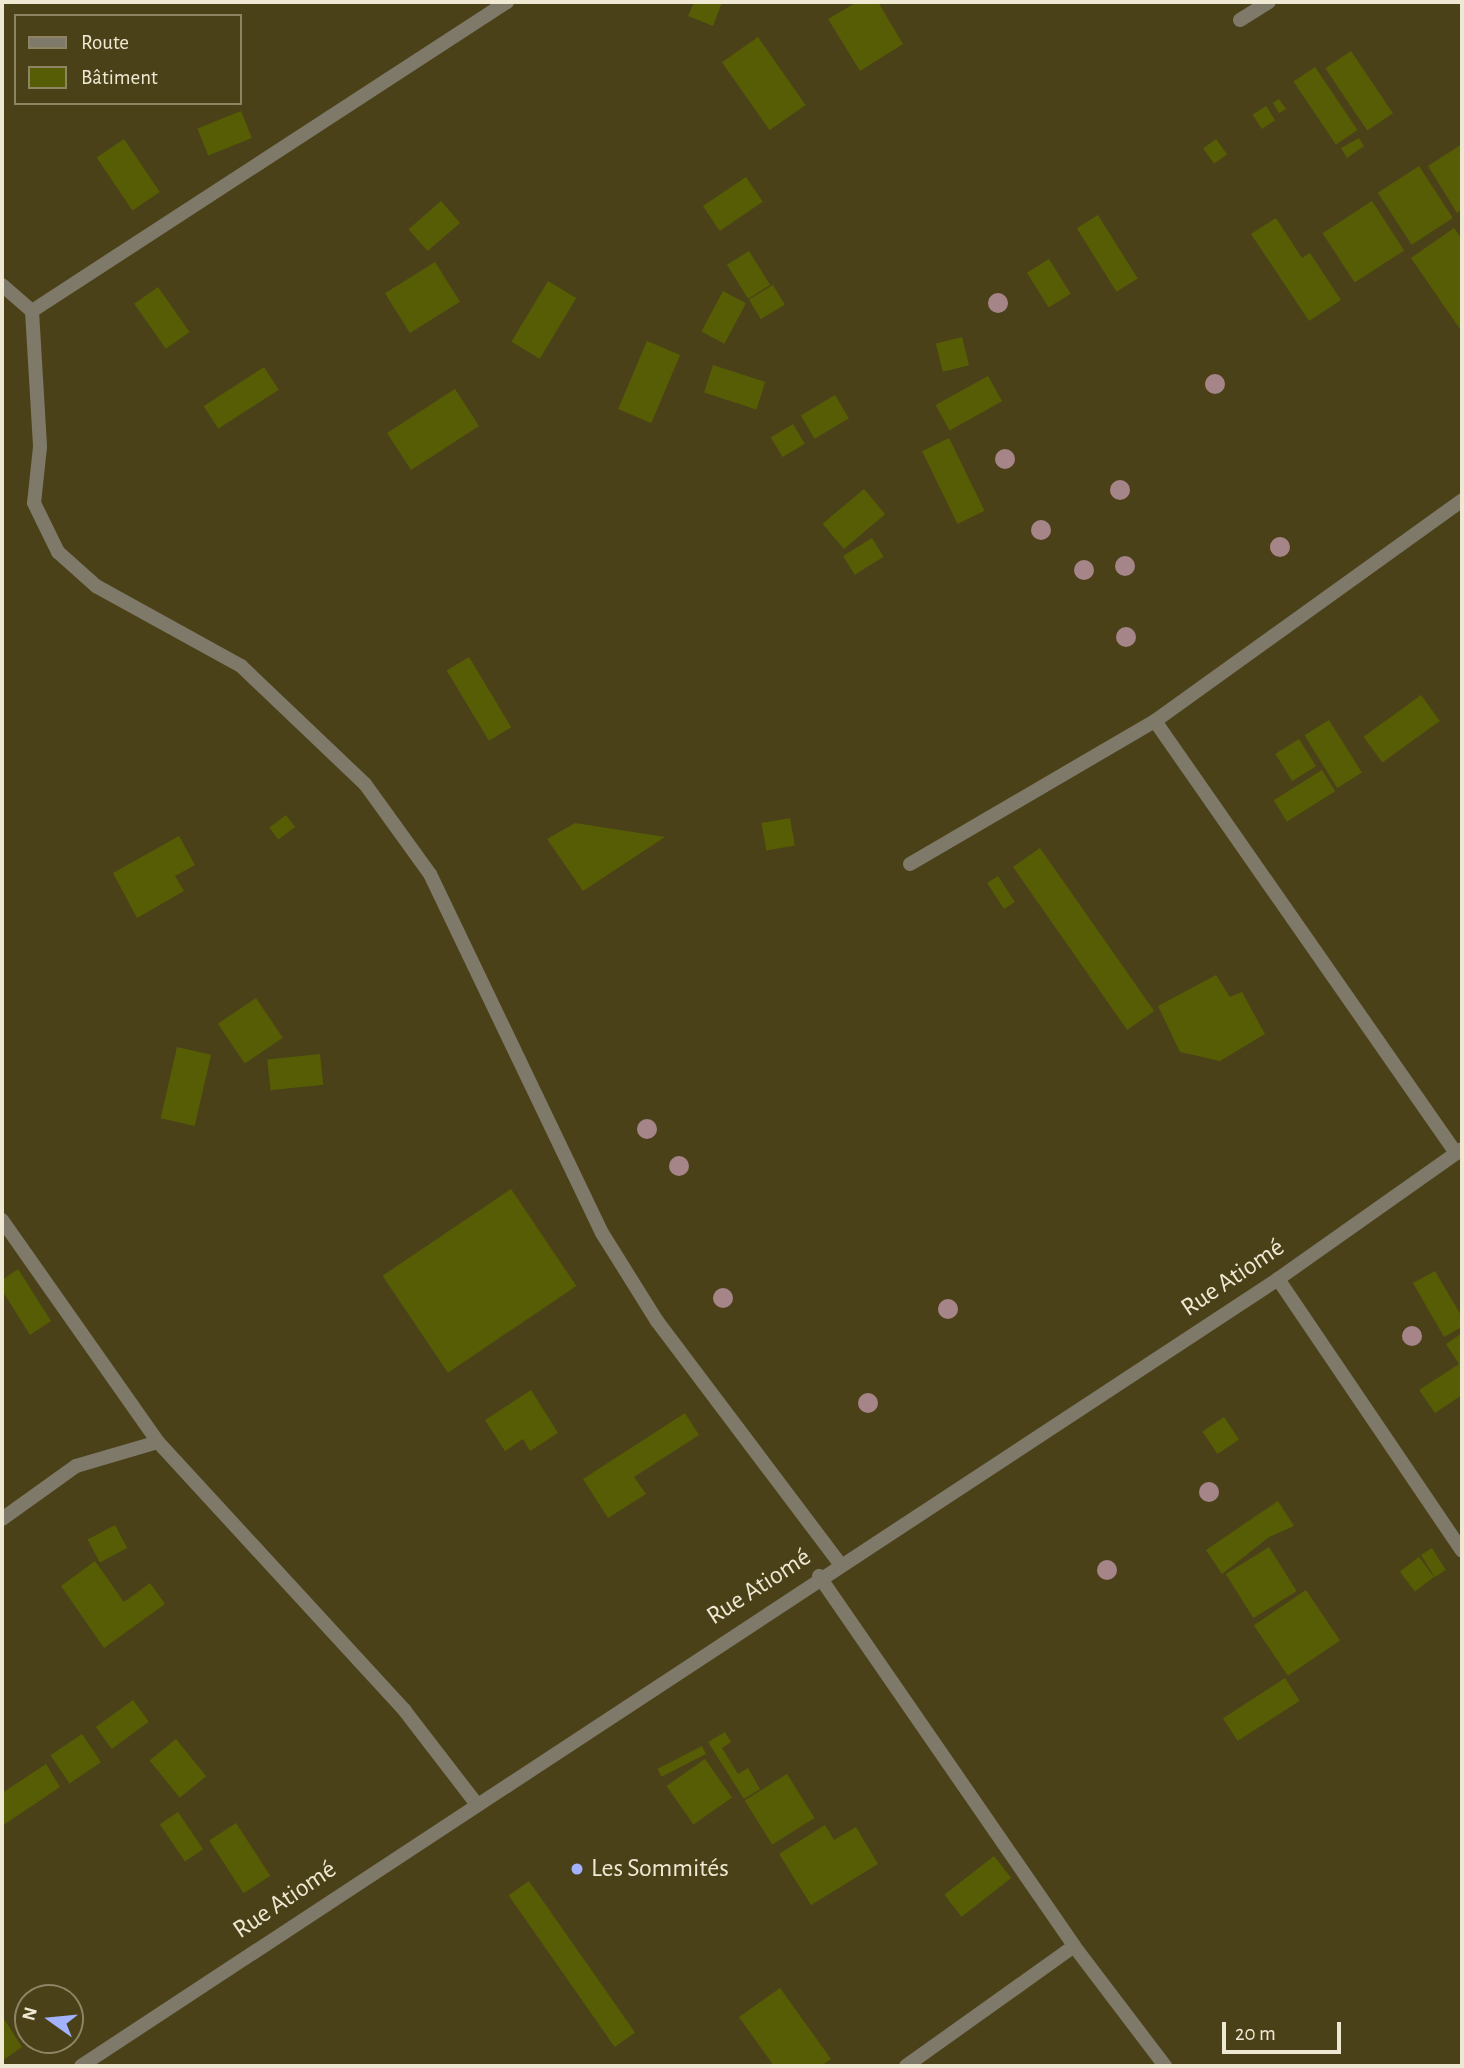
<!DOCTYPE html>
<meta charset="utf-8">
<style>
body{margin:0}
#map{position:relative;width:1464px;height:2068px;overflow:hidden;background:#4b4119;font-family:"Alegreya Sans",sans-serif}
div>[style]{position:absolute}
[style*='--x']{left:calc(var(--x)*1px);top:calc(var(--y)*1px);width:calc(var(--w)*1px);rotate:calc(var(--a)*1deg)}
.building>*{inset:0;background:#565d04;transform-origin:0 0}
.minor>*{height:14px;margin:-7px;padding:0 7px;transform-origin:7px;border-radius:7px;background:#7e7968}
.tertiary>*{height:14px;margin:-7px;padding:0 7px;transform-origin:7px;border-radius:7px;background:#7e7968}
.trees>*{width:20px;height:20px;margin:-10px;border-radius:50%;background:#a68589}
.dots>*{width:19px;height:19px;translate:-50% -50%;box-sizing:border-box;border:4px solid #4b4119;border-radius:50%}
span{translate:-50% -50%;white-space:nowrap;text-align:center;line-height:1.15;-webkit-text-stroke:6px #4b4119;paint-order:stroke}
.street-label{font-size:26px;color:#efe9d4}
.poi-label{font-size:26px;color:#efe9d4}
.left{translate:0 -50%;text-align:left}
.frame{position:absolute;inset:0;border:4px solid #efe9d4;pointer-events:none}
.legend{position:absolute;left:14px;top:14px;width:228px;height:91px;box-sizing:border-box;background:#4b4119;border:2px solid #8d8464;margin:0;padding:9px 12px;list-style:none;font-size:21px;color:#efe9d4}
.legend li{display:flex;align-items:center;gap:14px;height:35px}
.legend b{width:35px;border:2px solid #8d8464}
.north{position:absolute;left:14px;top:1984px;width:70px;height:70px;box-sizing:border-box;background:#4b4119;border:2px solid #8d8464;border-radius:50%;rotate:285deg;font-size:19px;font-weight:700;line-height:28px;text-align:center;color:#efe9d4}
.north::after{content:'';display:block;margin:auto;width:24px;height:32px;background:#a3b2fd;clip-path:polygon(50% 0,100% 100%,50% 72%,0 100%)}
.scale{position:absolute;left:1222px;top:2022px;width:119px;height:32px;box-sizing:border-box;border:4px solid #efe9d4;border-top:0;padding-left:9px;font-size:21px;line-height:24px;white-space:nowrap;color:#efe9d4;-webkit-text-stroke:5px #4b4119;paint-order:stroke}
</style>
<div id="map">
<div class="building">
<div style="clip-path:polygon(694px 2px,722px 2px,713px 26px,688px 16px)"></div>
<div style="clip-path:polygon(857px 2px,878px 2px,903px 44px,860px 71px,828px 19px)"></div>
<div style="left:758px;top:37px;width:83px;height:44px;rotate:55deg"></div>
<div style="left:1351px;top:51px;width:75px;height:31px;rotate:56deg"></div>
<div style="left:1315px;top:67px;width:76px;height:26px;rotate:56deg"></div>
<div style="clip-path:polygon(1279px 99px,1286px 109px,1279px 113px,1273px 103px)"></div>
<div style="left:1266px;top:106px;width:17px;height:16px;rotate:57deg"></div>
<div style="left:241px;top:111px;width:29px;height:47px;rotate:68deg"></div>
<div style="clip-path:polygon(1359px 138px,1364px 146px,1347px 158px,1341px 148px)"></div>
<div style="left:124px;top:139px;width:64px;height:33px;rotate:56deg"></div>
<div style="left:1216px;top:139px;width:19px;height:16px;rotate:54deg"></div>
<div style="clip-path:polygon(1462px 144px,1462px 210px,1457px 213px,1428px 166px)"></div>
<div style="left:1419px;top:166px;width:62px;height:49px;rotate:57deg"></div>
<div style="left:746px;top:177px;width:30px;height:52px;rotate:56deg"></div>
<div style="left:441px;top:201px;width:29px;height:43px;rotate:49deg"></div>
<div style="left:1372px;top:201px;width:59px;height:59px;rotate:57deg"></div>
<div style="left:1098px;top:215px;width:75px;height:25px;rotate:58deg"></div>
<div style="clip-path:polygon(1276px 218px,1302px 258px,1310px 253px,1341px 300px,1309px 321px,1251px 234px)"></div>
<div style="clip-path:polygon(1454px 228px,1462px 239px,1462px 332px,1411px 258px)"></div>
<div style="left:749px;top:251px;width:40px;height:26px;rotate:58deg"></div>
<div style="left:1049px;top:259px;width:41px;height:26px;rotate:58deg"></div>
<div style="left:435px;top:262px;width:47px;height:59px;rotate:58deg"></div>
<div style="left:548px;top:281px;width:33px;height:71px;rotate:31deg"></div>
<div style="left:773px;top:285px;width:23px;height:28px;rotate:59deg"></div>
<div style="left:158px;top:287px;width:55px;height:29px;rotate:55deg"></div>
<div style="left:723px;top:291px;width:26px;height:46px;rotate:28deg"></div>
<div style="left:962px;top:337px;width:29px;height:27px;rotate:76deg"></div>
<div style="left:647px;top:341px;width:36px;height:74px;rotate:23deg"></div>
<div style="left:713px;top:365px;width:55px;height:29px;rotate:18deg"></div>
<div style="left:264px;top:367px;width:27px;height:72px;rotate:57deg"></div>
<div style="left:988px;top:376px;width:29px;height:60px;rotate:61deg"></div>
<div style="left:455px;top:389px;width:44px;height:81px;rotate:57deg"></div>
<div style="left:835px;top:395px;width:27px;height:40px;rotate:59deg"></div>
<div style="left:793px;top:424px;width:23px;height:26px;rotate:59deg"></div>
<div style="left:949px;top:438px;width:81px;height:30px;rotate:64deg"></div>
<div style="left:864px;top:489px;width:33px;height:54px;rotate:50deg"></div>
<div style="left:872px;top:538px;width:22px;height:34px;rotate:58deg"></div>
<div style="left:469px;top:657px;width:82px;height:26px;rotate:59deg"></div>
<div style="left:1421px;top:695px;width:32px;height:71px;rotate:54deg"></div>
<div style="left:1329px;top:720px;width:62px;height:29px;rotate:58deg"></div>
<div style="left:1299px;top:739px;width:32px;height:28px;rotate:58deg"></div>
<div style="left:1322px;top:770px;width:25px;height:57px;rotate:58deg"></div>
<div style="left:286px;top:815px;width:15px;height:21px;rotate:53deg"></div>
<div style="left:790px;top:818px;width:28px;height:29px;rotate:80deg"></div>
<div style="clip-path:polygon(575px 823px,665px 837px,583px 891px,547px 839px)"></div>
<div style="clip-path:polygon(179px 836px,195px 865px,175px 876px,184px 891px,137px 918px,113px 873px)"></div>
<div style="left:1040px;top:848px;width:199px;height:33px;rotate:55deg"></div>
<div style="left:998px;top:876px;width:31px;height:13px;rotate:57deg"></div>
<div style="clip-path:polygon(1216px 975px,1230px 997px,1242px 992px,1265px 1034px,1220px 1061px,1180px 1052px,1158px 1006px)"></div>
<div style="left:256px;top:998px;width:48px;height:46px;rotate:56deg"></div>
<div style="left:177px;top:1047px;width:35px;height:73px;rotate:13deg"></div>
<div style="left:320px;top:1054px;width:31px;height:53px;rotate:84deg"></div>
<div style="left:511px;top:1189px;width:117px;height:155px;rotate:56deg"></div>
<div style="clip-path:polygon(18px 1269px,51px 1321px,30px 1335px,2px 1290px,2px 1280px)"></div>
<div style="clip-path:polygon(1435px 1271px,1462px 1317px,1462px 1327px,1444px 1337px,1413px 1283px)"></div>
<div style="clip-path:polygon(1462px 1333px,1462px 1395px,1435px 1413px,1419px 1390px,1459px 1364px,1446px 1344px)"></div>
<div style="clip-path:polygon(531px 1390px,558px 1433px,530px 1451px,523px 1439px,505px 1451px,485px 1420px)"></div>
<div style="clip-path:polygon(685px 1413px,699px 1435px,634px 1477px,646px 1494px,608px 1518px,583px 1479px)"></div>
<div style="left:1224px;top:1417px;width:27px;height:26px;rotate:56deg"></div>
<div style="clip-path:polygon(1278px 1501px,1294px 1526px,1269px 1537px,1222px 1574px,1206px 1550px)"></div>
<div style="left:115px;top:1525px;width:26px;height:31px;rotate:62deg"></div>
<div style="left:1269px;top:1547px;width:52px;height:51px;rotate:58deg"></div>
<div style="left:1432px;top:1548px;width:26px;height:13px;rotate:58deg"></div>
<div style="left:1419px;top:1557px;width:25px;height:24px;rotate:53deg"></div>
<div style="clip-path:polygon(95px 1561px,124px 1602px,150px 1583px,165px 1604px,104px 1648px,61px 1586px)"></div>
<div style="left:1306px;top:1590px;width:61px;height:63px;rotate:56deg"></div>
<div style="left:1285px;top:1678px;width:27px;height:74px;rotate:57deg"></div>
<div style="left:133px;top:1700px;width:27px;height:46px;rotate:54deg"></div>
<div style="clip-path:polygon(725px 1732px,731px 1742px,722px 1748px,738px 1774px,748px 1768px,760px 1789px,744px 1799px,708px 1742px)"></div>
<div style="left:82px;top:1734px;width:34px;height:38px;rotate:56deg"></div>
<div style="left:176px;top:1739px;width:48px;height:34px;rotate:51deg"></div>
<div style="left:702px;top:1746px;width:9px;height:50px;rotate:63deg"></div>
<div style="left:705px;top:1759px;width:47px;height:47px;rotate:55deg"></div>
<div style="clip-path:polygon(46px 1764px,60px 1787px,2px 1826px,2px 1793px)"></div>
<div style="left:787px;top:1774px;width:52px;height:50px;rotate:58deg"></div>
<div style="left:178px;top:1812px;width:45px;height:22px;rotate:56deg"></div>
<div style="left:236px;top:1823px;width:63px;height:32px;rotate:57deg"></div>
<div style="clip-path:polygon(825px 1825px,834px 1840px,856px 1827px,878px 1864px,811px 1905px,779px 1854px)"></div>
<div style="left:994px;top:1856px;width:28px;height:63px;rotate:52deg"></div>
<div style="left:529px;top:1881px;width:185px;height:25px;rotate:55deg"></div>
<div style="clip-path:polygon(780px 1988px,831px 2059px,821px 2066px,774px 2066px,739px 2017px)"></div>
<div style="clip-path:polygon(2px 2016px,22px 2047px,2px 2061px)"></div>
</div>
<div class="minor">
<div style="--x:1240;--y:20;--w:34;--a:-32"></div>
<div style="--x:2;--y:285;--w:40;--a:41"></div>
<div style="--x:32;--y:311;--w:136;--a:86.6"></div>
<div style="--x:40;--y:447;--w:56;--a:96.1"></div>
<div style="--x:34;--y:503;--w:55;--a:63.9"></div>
<div style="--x:58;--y:552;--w:51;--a:41.8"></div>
<div style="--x:96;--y:586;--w:166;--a:28.9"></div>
<div style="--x:241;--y:666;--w:171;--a:43.6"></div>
<div style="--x:365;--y:784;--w:111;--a:54.2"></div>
<div style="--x:430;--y:874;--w:398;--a:64.4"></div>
<div style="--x:602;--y:1233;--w:104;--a:58"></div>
<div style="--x:657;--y:1321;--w:306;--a:53"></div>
<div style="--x:32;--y:311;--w:567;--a:-33.05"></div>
<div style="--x:1155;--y:721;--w:527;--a:55.13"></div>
<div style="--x:910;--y:864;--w:284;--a:-30.3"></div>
<div style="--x:1155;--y:721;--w:378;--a:-35.7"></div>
<div style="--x:2;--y:1220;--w:271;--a:54.9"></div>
<div style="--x:1278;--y:1279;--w:328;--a:55.9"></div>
<div style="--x:2;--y:1519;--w:91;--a:-35.6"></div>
<div style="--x:76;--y:1466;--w:85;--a:-16.3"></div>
<div style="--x:158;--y:1442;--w:365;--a:47.4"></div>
<div style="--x:405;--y:1711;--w:115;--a:52.4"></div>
<div style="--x:819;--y:1576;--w:449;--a:55.4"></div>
<div style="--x:1074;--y:1946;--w:151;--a:52.8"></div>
<div style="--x:906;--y:2066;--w:206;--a:-35.5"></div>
</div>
<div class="tertiary">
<div style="--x:81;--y:2066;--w:1433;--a:-33.32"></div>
<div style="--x:1278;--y:1279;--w:225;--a:-35.2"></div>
</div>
<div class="trees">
<div style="left:998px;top:303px"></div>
<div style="left:1215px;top:384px"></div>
<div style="left:1005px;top:459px"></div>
<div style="left:1120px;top:490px"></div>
<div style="left:1041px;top:530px"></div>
<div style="left:1280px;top:547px"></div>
<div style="left:1125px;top:566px"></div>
<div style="left:1084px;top:570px"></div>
<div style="left:1126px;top:637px"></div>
<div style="left:647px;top:1129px"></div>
<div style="left:679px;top:1166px"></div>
<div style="left:723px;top:1298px"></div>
<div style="left:948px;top:1309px"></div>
<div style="left:1412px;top:1336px"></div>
<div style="left:868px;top:1403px"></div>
<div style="left:1209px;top:1492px"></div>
<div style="left:1107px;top:1570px"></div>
</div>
<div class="dots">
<div style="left:577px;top:1869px;background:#a3b2fd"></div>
</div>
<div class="street-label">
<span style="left:1233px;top:1278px;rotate:-34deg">Rue Atiomé</span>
<span style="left:759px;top:1587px;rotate:-33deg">Rue Atiomé</span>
<span style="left:285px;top:1900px;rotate:-34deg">Rue Atiomé</span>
</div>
<div class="poi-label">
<span class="left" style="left:591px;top:1869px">Les Sommités</span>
</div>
<div class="frame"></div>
<ul class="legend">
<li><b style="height:9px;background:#7e7968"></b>Route</li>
<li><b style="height:19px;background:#565d04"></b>Bâtiment</li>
</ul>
<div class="north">N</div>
<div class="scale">20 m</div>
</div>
